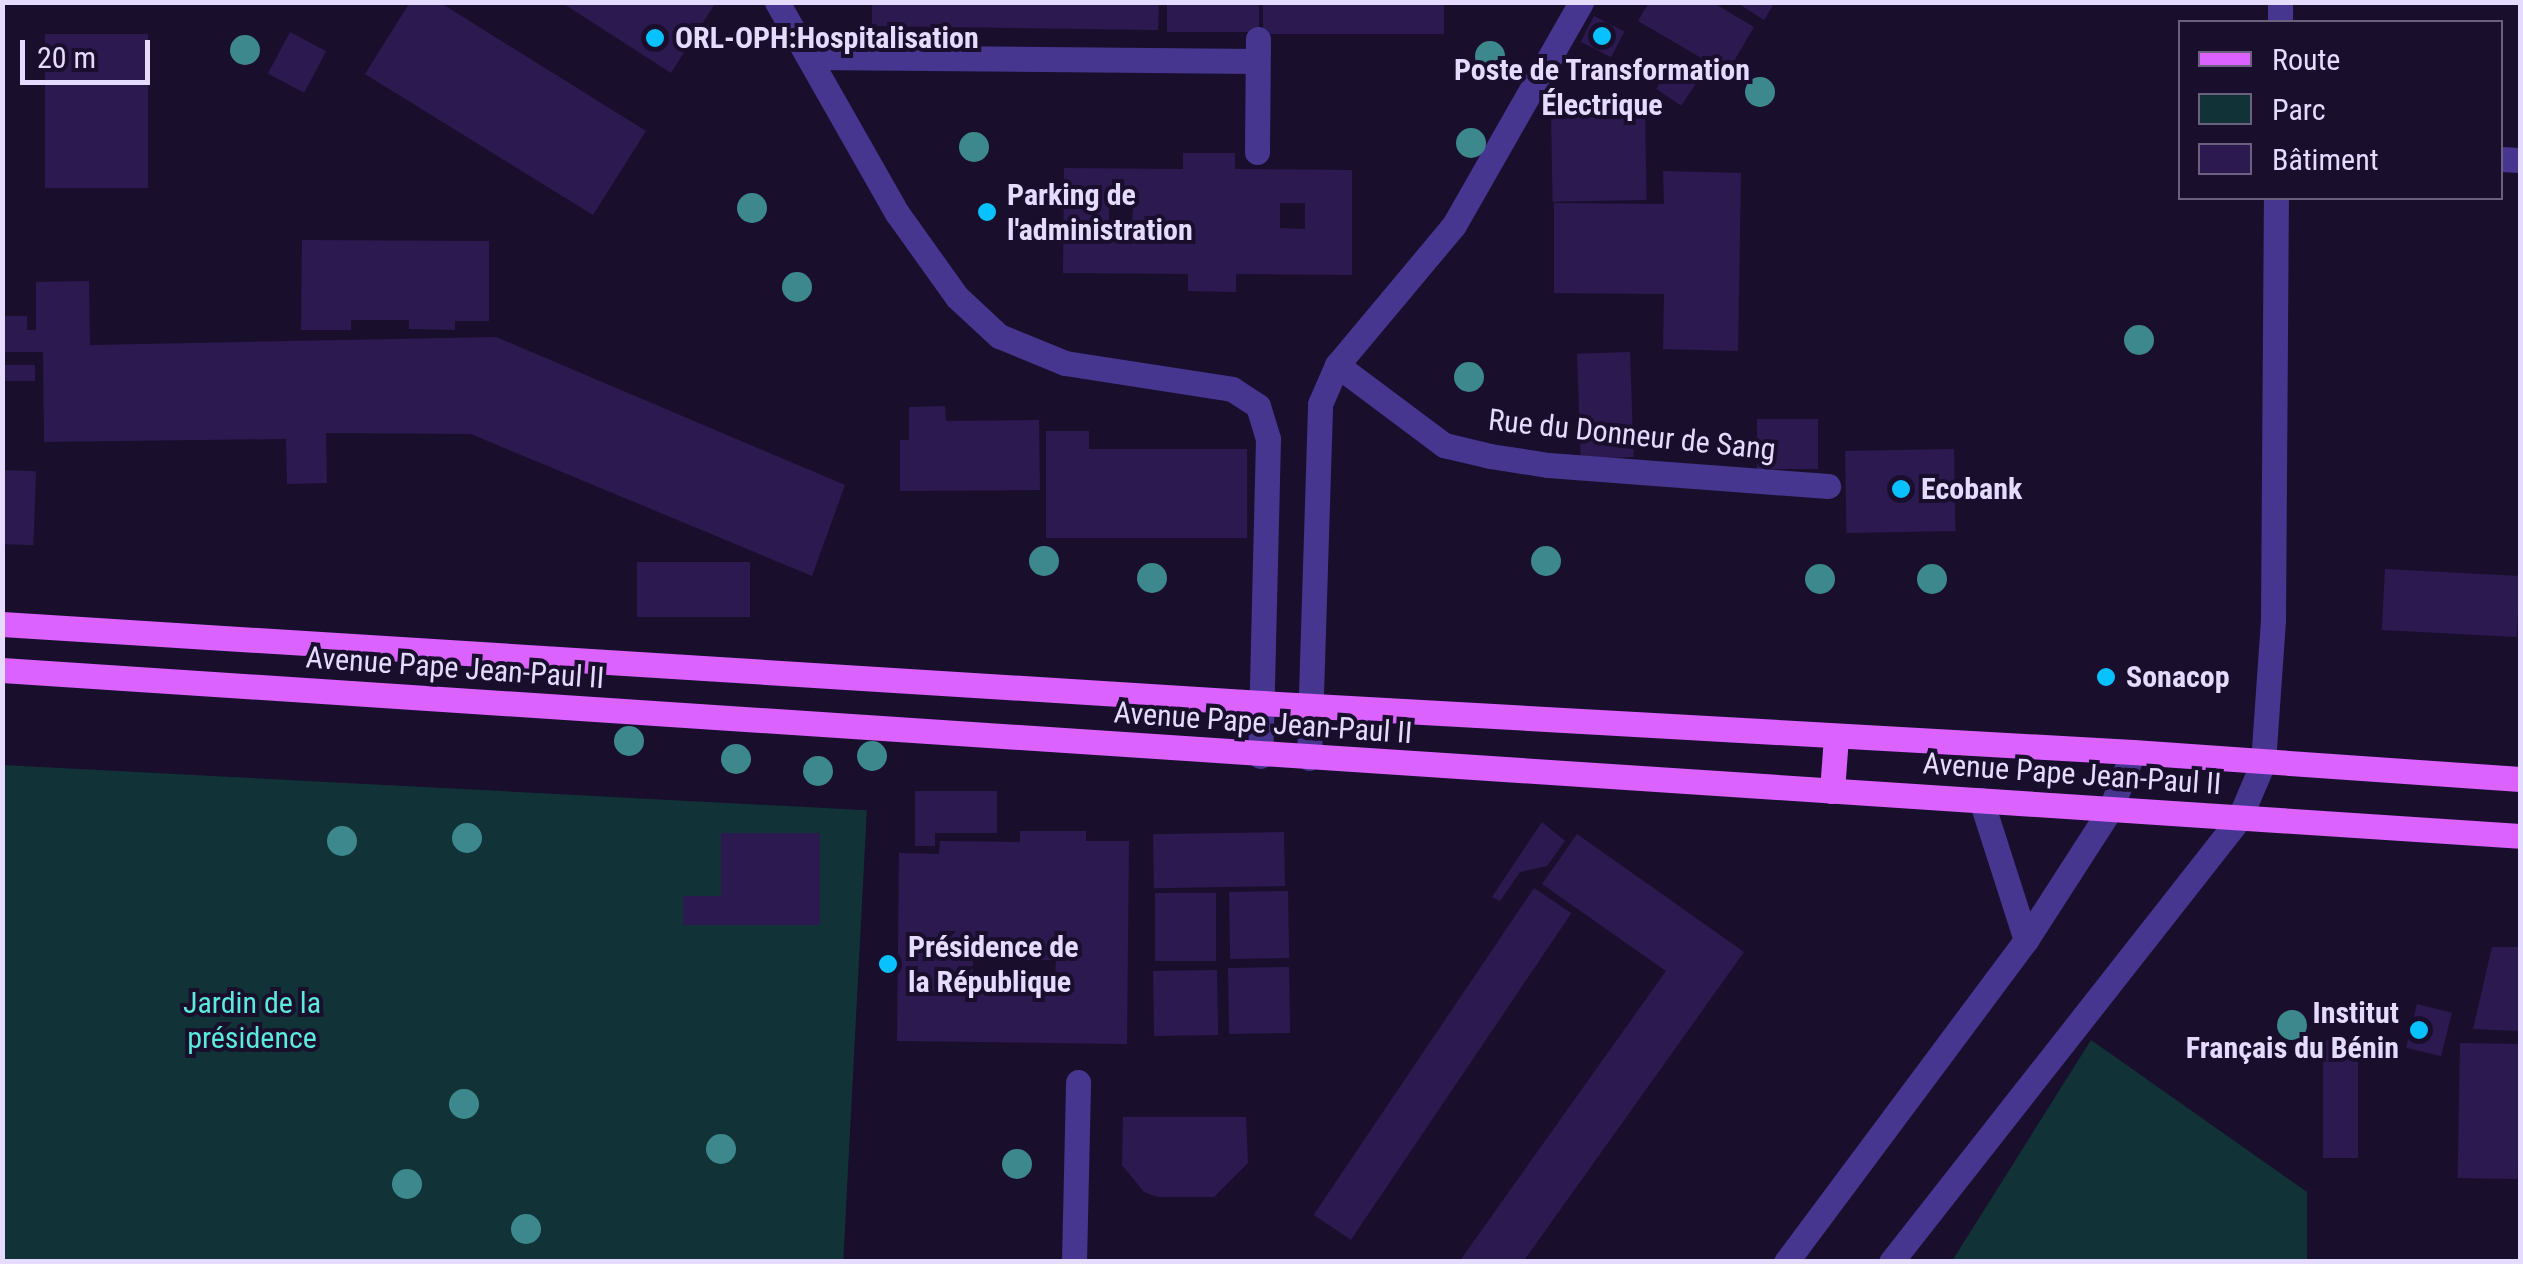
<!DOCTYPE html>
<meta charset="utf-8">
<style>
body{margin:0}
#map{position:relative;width:2523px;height:1264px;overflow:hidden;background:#190f2d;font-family:"Roboto Condensed",sans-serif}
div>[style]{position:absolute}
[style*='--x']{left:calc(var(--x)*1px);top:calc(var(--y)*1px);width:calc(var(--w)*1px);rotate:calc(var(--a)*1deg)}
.green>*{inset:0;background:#113338;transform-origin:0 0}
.building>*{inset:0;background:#2c1950;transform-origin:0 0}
.minor>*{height:25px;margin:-12.5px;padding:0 12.5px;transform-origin:12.5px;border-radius:12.5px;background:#473690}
.major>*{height:25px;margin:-12.5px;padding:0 12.5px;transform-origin:12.5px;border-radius:12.5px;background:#db62ff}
.trees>*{width:30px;height:30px;margin:-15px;border-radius:50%;background:#3d888d}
.dots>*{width:28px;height:28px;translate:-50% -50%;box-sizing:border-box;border:5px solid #190f2d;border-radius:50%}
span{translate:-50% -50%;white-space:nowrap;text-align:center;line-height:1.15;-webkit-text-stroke:8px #190f2d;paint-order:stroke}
.poi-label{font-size:30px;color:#e4dbff;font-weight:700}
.left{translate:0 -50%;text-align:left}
.right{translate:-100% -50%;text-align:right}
.street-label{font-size:30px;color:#e4dbff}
.park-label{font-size:30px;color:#5bebdc}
.frame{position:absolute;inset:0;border:5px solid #e4dbff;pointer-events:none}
.legend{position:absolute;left:2178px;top:20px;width:325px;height:180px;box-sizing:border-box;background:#190f2d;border:2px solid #6a6181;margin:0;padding:12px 18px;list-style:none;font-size:30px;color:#e4dbff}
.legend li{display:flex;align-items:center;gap:20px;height:50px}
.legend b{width:50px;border:2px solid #6a6181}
.scale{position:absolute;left:20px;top:40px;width:130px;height:45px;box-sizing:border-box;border:5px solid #e4dbff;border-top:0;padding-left:12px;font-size:30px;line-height:35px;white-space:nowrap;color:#e4dbff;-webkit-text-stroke:8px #190f2d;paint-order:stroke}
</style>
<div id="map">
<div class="green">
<div style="left:2px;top:765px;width:866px;height:496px;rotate:3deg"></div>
<div style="clip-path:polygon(2091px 1040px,2307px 1192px,2307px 1261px,1952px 1261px)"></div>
</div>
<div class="building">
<div style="clip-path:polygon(410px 2px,439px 2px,646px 131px,593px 215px,365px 74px)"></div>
<div style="clip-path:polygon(561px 2px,716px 2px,671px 73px)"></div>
<div style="clip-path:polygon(872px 2px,1159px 2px,1158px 30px,872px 26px)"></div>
<div style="left:1167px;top:2px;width:92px;height:30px"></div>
<div style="left:1263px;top:2px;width:181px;height:32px"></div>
<div style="clip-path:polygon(1649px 2px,1712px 2px,1754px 27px,1727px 73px,1638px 21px)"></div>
<div style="clip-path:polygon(1736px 2px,1775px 2px,1764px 20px)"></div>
<div style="left:1594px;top:16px;width:34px;height:29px;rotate:27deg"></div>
<div style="left:290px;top:32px;width:41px;height:47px;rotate:28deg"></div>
<div style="left:45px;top:34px;width:103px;height:154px"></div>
<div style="left:1673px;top:64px;width:30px;height:30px;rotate:34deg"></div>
<div style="left:1645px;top:111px;width:89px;height:94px;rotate:89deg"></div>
<div style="clip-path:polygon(evenodd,1183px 153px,1235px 153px,1235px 169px,1352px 170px,1352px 275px,1236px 274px,1236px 292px,1188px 291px,1188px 274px,1063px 273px,1064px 168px,1183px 169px,1183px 153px,1109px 203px,1133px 203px,1132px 228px,1109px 227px,1109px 203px,1183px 153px,1280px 203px,1305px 203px,1305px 229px,1280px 228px,1280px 203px)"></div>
<div style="clip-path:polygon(1663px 171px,1741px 173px,1738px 351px,1663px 349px,1664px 294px,1554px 293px,1554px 203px,1664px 204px)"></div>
<div style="clip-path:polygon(302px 240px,489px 241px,489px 321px,455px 321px,455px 330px,409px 329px,409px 320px,351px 320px,351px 330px,301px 330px)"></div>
<div style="clip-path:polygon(89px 281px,90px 345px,496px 337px,845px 485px,812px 576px,471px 434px,326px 433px,327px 483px,287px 484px,286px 439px,44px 442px,43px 352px,2px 352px,2px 316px,27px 316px,27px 330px,36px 330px,36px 282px)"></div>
<div style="left:1630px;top:352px;width:105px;height:53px;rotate:88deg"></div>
<div style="left:2px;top:365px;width:33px;height:16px"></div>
<div style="clip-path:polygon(945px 406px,946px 421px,1039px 420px,1040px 490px,900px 491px,900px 440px,909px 440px,909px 407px)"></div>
<div style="left:1757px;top:419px;width:61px;height:50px"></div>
<div style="clip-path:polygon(1046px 431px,1089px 431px,1089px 449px,1247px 449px,1247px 538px,1046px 538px)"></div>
<div style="left:1954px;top:449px;width:82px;height:109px;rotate:89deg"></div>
<div style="left:2px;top:470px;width:34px;height:74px;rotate:2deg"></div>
<div style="left:637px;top:562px;width:113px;height:55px"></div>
<div style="left:2385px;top:569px;width:135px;height:61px;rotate:3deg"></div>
<div style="clip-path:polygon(915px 791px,997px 791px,997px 833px,935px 833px,935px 846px,915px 846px)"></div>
<div style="clip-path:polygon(1542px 822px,1565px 841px,1547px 866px,1520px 872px,1500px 901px,1492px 897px)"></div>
<div style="clip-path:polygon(evenodd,1020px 831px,1086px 831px,1086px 841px,1129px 841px,1127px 1044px,897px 1041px,899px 853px,939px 854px,940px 841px,1020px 842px,1020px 831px,973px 960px,1056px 960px,1054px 993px,972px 993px,973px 960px)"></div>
<div style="left:1284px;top:832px;width:54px;height:131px;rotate:89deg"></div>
<div style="clip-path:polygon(721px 833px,820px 833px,820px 925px,683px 925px,683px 896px,721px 896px)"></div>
<div style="clip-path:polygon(1577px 834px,1744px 952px,1523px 1262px,1459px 1262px,1666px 971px,1542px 884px)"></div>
<div style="left:1534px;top:888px;width:45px;height:394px;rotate:34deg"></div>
<div style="left:1288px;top:891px;width:67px;height:59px;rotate:89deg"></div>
<div style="left:1155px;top:893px;width:61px;height:68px"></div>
<div style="clip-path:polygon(2492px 947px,2520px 947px,2520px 1031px,2473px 1029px)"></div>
<div style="left:1289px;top:967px;width:66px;height:61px;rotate:89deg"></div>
<div style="left:1217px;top:970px;width:65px;height:64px;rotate:89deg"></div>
<div style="left:2417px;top:1004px;width:36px;height:45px;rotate:14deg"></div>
<div style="left:2323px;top:1040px;width:35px;height:118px"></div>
<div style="left:2460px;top:1043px;width:60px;height:135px;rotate:1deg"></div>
<div style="clip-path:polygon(1123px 1117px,1246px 1117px,1248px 1163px,1214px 1197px,1158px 1197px,1144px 1192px,1122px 1165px)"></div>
</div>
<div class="minor">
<div style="--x:777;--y:2;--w:243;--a:60.4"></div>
<div style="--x:897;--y:213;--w:103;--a:54.5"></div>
<div style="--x:957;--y:297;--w:57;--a:42.9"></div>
<div style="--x:999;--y:336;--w:71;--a:22.2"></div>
<div style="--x:1065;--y:363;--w:169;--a:8.8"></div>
<div style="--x:1232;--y:389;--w:31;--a:33"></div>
<div style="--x:1258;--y:406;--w:34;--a:73"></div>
<div style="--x:1268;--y:439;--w:317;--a:91.4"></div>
<div style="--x:2280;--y:22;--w:20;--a:-90"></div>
<div style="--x:810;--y:57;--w:447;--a:0.5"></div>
<div style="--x:1257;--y:152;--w:113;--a:-89.5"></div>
<div style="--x:2500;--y:159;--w:20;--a:3"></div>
<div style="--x:1337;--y:365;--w:134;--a:36.8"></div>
<div style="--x:1444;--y:445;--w:47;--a:13.4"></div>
<div style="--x:1490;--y:456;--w:59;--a:8.8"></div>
<div style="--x:1548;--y:465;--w:281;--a:4.3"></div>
<div style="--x:1309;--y:758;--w:354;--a:-88.2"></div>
<div style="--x:1320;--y:404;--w:43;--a:-66.4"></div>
<div style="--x:1337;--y:365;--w:182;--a:-50.1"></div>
<div style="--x:1454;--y:225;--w:257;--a:-60.3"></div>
<div style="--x:1981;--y:800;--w:147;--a:72.2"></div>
<div style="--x:1074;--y:1262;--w:180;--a:-88.7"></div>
<div style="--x:1786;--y:1262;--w:402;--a:-53.3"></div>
<div style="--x:2026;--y:940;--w:157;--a:-57.2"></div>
<div style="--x:2111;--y:808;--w:60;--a:-68.6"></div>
<div style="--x:1891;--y:1262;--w:563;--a:-51.85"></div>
<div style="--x:2239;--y:819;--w:61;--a:-66.8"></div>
<div style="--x:2263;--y:763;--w:144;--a:-86"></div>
<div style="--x:2273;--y:619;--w:421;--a:-89.6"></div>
</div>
<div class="major">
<div style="--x:2;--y:624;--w:1262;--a:3.59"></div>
<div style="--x:1262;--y:703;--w:872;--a:3.22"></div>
<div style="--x:2133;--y:752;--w:388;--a:4"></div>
<div style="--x:2;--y:670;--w:2523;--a:3.77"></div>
<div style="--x:1832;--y:791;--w:55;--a:-85.8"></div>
</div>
<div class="trees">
<div style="left:245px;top:50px"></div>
<div style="left:1490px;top:56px"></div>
<div style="left:1760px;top:92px"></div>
<div style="left:1471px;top:143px"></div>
<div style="left:974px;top:147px"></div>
<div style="left:752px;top:208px"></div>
<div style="left:797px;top:287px"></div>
<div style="left:2139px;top:340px"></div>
<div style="left:1469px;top:377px"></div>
<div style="left:1044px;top:561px"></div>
<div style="left:1546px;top:561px"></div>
<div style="left:1152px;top:578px"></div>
<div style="left:1820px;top:579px"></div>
<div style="left:1932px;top:579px"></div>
<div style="left:629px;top:741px"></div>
<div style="left:872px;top:756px"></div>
<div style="left:736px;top:759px"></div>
<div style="left:818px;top:771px"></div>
<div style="left:467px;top:838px"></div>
<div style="left:342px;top:841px"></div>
<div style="left:2292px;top:1025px"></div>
<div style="left:464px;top:1104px"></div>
<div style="left:721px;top:1149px"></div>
<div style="left:1017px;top:1164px"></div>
<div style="left:407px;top:1184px"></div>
<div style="left:526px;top:1229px"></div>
</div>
<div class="dots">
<div style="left:1602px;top:36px;background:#07c2ff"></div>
<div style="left:655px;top:38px;background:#07c2ff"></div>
<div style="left:987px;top:212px;background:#07c2ff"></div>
<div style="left:1901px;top:489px;background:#07c2ff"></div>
<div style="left:2106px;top:677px;background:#07c2ff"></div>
<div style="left:888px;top:964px;background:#07c2ff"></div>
<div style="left:2419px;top:1030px;background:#07c2ff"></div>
</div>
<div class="poi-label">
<span class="left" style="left:675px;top:38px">ORL-OPH:Hospitalisation</span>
<span style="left:1602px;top:87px">Poste de Transformation<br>Électrique</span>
<span class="left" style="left:1007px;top:212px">Parking de<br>l'administration</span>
<span class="left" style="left:1921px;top:489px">Ecobank</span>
<span class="left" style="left:2126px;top:677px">Sonacop</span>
<span class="left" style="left:908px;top:964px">Présidence de<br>la République</span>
<span class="right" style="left:2399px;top:1030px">Institut<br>Français du Bénin</span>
</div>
<div class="street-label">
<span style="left:1632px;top:435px;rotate:6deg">Rue du Donneur de Sang</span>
<span style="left:455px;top:668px;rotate:4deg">Avenue Pape Jean-Paul II</span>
<span style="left:1263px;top:723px;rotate:4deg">Avenue Pape Jean-Paul II</span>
<span style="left:2072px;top:774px;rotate:4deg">Avenue Pape Jean-Paul II</span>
</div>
<div class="park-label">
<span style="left:252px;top:1020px">Jardin de la<br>présidence</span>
</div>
<div class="frame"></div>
<ul class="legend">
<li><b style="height:12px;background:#db62ff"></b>Route</li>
<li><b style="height:28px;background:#113338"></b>Parc</li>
<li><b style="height:28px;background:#2c1950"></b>Bâtiment</li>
</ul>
<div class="scale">20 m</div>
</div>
